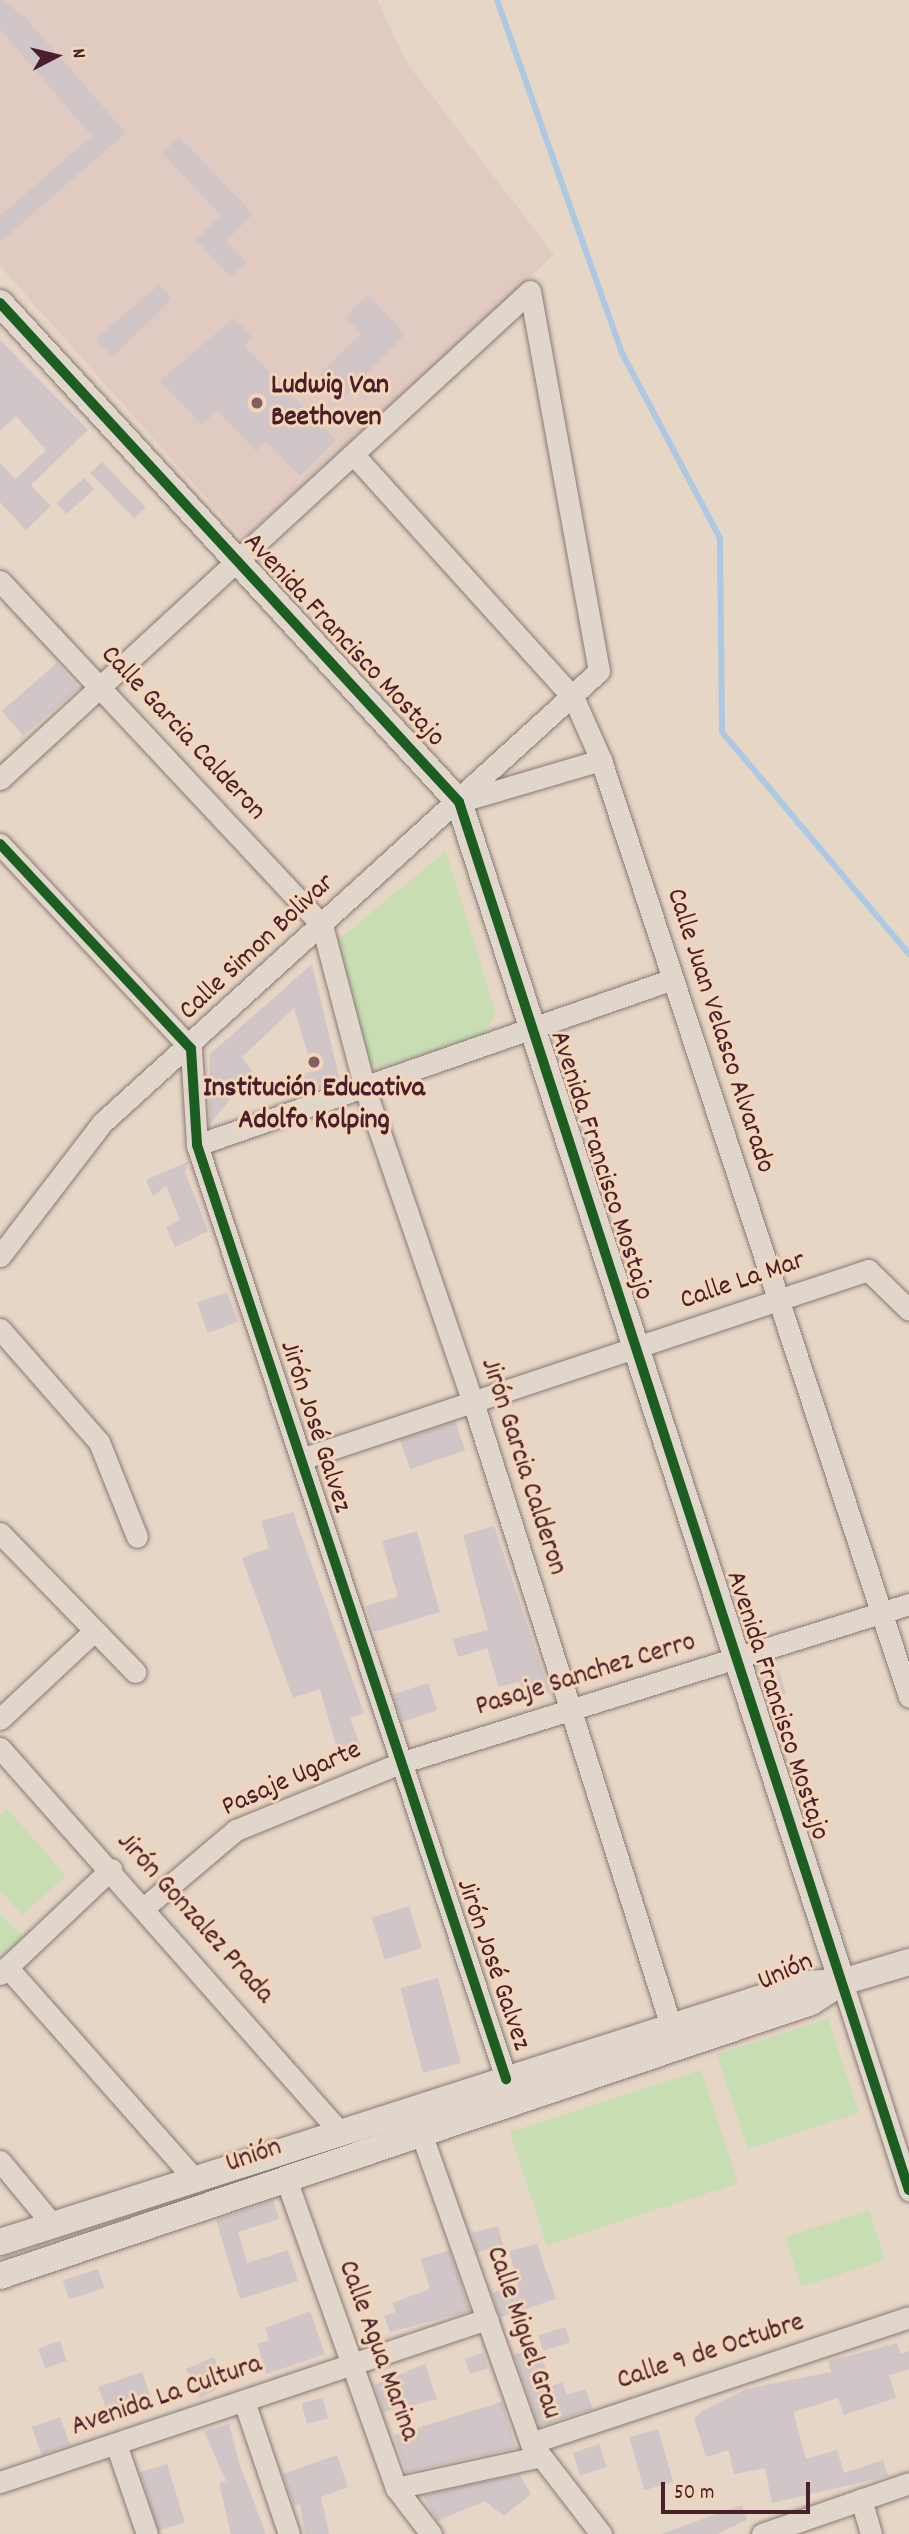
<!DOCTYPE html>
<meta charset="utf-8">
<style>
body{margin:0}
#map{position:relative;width:909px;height:2534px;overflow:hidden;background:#e6d6c6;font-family:Dekko,sans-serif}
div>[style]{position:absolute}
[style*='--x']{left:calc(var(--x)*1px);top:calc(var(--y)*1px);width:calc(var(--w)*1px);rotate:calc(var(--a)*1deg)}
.built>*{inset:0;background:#e1cac1}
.green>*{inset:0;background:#c9ddb3;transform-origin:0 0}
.stream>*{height:6px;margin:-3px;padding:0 3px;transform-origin:3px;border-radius:3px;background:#acc8e2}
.building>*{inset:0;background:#d0c5c7;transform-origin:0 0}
.roads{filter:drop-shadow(0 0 2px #887974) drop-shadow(0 0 2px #887974)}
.minor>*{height:21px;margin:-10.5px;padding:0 10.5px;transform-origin:10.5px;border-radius:10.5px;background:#e1d6cb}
.tertiary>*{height:26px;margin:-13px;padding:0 13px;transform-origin:13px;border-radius:13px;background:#e1d6cb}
.cycleway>*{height:10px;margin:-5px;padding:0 5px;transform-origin:5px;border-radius:5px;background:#1b5e20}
.dots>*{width:19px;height:19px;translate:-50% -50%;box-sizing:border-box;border:4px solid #f3d6b9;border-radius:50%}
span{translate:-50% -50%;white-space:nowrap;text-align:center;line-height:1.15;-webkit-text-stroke:6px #f3d6b9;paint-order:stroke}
.poi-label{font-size:28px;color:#4a1f2b;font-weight:700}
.left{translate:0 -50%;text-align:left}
.street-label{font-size:28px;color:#4a1f2b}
.north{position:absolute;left:21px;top:21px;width:70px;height:70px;-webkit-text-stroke:5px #f3d6b9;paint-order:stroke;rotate:83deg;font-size:19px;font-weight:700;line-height:28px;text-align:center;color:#4a1f2b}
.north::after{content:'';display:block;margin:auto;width:24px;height:32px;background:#4a1f2b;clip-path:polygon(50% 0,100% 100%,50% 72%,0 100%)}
.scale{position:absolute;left:661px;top:2482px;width:149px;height:32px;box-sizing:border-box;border:4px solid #4a1f2b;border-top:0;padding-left:9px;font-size:21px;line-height:24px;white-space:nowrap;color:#4a1f2b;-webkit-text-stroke:5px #f3d6b9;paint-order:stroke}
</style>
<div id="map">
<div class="built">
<div style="clip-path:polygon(0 0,377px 0,409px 66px,554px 255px,243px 539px,0 266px)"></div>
</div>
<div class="green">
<div style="clip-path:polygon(446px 851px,496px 1014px,483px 1035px,381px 1067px,365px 1062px,333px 944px)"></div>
<div style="clip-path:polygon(7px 1808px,66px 1876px,22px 1915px,0 1890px,0 1815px)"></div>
<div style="clip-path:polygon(0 1913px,23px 1937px,0 1958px)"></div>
<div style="left:828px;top:2018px;width:100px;height:117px;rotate:72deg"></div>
<div style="left:701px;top:2070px;width:119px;height:201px;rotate:72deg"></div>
<div style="left:869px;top:2210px;width:52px;height:88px;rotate:72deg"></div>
</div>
<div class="stream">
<div style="--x:497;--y:0;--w:374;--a:70.5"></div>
<div style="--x:622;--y:353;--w:209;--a:62.1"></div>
<div style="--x:720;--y:538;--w:194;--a:89.4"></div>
<div style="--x:722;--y:732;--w:290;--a:49.9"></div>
</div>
<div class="building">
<div style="clip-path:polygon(0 0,24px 16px,126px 133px,0 242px,0 216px,92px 136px,0 29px)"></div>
<div style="clip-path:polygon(179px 137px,253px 214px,226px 241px,247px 262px,231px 277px,196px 240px,221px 215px,162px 153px)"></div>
<div style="clip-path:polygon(159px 285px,172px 299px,113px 357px,95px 339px)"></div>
<div style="clip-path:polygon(368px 295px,405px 334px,341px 401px,318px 376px,361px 334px,345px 317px)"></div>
<div style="clip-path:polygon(234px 318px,253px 338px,244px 346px,336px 440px,300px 476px,266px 441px,256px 451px,217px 410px,202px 425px,160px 381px)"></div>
<div style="clip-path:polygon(0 340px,88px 430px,31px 485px,51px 506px,26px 530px,0 502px,0 463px,15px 479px,46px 450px,16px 416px,0 431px)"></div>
<div style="left:102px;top:462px;width:63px;height:16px;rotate:46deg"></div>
<div style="left:84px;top:478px;width:15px;height:37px;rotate:48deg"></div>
<div style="left:57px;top:663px;width:33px;height:73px;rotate:49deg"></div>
<div style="clip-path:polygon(312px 964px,340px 1081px,306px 1093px,301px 1075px,313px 1071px,294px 1008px,242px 1057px,253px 1072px,209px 1125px,210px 1054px)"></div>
<div style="clip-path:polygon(189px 1161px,185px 1172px,208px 1231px,175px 1247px,166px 1227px,180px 1220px,166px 1186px,153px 1196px,146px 1180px)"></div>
<div style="left:227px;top:1292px;width:32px;height:32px;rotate:70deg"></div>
<div style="left:455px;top:1421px;width:31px;height:58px;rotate:71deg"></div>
<div style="clip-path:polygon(293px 1512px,364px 1713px,350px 1718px,363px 1753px,341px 1762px,320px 1689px,293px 1698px,242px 1558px,269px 1548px,261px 1521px)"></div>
<div style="clip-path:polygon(494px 1526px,550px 1692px,526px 1701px,519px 1682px,499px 1687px,487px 1648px,458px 1657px,453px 1639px,488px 1630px,463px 1535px)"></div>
<div style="clip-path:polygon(417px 1531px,440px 1612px,374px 1632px,366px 1606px,398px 1597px,382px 1541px)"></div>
<div style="left:779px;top:1670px;width:25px;height:19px;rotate:74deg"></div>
<div style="left:428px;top:1683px;width:29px;height:37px;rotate:72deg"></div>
<div style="left:409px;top:1906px;width:44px;height:39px;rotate:73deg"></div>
<div style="left:438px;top:1978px;width:88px;height:39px;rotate:75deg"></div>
<div style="clip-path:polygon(273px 2200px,279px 2219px,238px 2232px,247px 2263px,288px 2250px,298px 2281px,240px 2299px,216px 2220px)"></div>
<div style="left:498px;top:2226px;width:20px;height:27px;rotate:75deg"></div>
<div style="clip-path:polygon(537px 2244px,556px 2299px,500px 2317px,492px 2293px,518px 2284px,509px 2251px)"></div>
<div style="clip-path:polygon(449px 2250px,470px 2311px,390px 2332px,384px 2316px,396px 2312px,392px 2303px,430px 2289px,421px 2259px)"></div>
<div style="left:98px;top:2269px;width:20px;height:37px;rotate:72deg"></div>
<div style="clip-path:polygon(310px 2311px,325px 2354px,267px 2374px,257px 2344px,269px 2340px,265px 2328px)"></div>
<div style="left:565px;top:2327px;width:16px;height:28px;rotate:72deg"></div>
<div style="left:60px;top:2341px;width:21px;height:23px;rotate:71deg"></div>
<div style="clip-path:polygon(897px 2343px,901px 2354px,909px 2351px,909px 2369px,889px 2375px,896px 2398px,844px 2415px,838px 2398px,793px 2412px,806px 2459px,837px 2450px,844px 2473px,883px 2460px,888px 2476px,772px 2503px,765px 2468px,734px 2474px,729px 2450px,706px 2457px,694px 2418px,702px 2411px,746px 2389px,831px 2372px,828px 2361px)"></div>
<div style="clip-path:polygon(538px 2347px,552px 2386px,562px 2382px,567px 2395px,585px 2389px,593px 2409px,539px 2426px,514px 2355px)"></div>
<div style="left:483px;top:2353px;width:16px;height:19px;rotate:72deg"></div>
<div style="clip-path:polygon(214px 2357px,221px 2373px,214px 2376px,216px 2390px,200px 2398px,186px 2369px)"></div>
<div style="clip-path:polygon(425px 2364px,437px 2399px,383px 2412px,374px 2385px)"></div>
<div style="left:142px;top:2372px;width:37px;height:46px;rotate:71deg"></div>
<div style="left:323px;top:2398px;width:21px;height:22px;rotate:76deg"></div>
<div style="clip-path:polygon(502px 2402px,516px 2448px,406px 2472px,394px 2435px)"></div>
<div style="left:60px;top:2417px;width:29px;height:30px;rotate:70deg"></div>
<div style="clip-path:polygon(229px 2424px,240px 2465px,266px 2534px,231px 2534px,219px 2483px,226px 2481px,204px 2431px)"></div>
<div style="left:658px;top:2429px;width:55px;height:30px;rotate:74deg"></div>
<div style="left:599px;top:2444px;width:24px;height:28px;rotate:71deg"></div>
<div style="clip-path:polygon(337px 2455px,348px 2487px,321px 2497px,329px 2534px,305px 2534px,300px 2504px,294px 2506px,283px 2474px)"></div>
<div style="left:167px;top:2464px;width:61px;height:28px;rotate:73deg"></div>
<div style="clip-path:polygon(519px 2474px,531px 2494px,504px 2516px,485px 2501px,437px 2521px,423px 2495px)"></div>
<div style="clip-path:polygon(742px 2505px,747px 2520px,717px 2534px,661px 2534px)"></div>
</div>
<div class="roads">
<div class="minor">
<div style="--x:353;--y:454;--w:330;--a:47.9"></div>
<div style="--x:574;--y:699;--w:67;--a:66.1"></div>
<div style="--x:601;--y:760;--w:986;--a:71.8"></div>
<div style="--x:0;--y:581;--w:471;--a:46.9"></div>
<div style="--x:322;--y:925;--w:170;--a:75.3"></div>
<div style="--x:365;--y:1089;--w:331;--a:71"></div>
<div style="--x:473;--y:1402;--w:655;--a:72.4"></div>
<div style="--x:0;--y:779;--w:720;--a:-42.64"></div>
<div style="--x:465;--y:800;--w:142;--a:-16.4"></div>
<div style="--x:0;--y:844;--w:280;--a:47"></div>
<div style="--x:191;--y:1049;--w:96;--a:86.4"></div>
<div style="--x:197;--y:1145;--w:984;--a:71.69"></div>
<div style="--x:197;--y:1145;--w:504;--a:-19.23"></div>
<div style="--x:0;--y:1256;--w:169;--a:-52.5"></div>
<div style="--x:103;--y:1122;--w:670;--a:-42.28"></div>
<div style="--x:599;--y:671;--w:386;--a:-100.3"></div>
<div style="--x:0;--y:1329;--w:150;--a:48.8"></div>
<div style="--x:99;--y:1442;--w:102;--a:68.2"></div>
<div style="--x:301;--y:1459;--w:598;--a:-18.43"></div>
<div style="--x:868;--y:1270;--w:57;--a:44.3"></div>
<div style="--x:0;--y:1533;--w:194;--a:45.8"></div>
<div style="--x:0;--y:1719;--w:129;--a:-43.1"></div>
<div style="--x:0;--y:1748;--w:513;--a:48.48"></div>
<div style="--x:146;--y:1906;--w:118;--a:-40.2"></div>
<div style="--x:236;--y:1830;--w:177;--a:-22.2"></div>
<div style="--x:400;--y:1763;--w:533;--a:-17.35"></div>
<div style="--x:7;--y:1967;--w:282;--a:48.5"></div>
<div style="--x:0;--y:1974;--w:153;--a:-43.4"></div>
<div style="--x:842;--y:1982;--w:219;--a:72.1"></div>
<div style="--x:421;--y:2133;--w:329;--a:70.5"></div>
<div style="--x:531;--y:2443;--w:115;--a:52.4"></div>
<div style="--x:0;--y:2161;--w:83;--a:50.4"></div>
<div style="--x:286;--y:2179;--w:328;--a:70.4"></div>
<div style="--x:396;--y:2488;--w:58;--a:52.7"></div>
<div style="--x:244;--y:2401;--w:140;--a:71.3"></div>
<div style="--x:531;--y:2443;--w:398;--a:-18.4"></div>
<div style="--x:116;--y:2444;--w:95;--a:71"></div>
<div style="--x:0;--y:2482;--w:514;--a:-18.51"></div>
<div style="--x:396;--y:2488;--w:148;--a:-12.4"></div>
<div style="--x:861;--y:2499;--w:36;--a:74"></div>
<div style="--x:762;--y:2534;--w:156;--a:-19.1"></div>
</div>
<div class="tertiary">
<div style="--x:0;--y:303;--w:678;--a:47.39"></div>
<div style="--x:459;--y:802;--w:1241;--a:72.02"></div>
<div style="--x:0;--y:2242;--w:845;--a:-17.77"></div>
<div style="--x:805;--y:1984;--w:37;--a:-3"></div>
<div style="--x:842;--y:1982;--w:70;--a:-16.6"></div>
<div style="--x:0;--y:2276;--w:856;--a:-18.67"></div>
<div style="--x:811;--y:2002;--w:35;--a:-33"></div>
</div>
</div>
<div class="cycleway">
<div style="--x:0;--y:303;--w:678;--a:47.39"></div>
<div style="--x:459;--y:802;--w:1459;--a:72.04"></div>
<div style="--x:0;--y:844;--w:280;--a:47"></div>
<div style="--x:191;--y:1049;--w:96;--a:86.4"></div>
<div style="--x:197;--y:1145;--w:984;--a:71.69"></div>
</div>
<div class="dots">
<div style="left:257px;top:403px;background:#815f61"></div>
<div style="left:314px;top:1062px;background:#815f61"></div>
</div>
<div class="poi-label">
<span class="left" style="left:271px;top:403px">Ludwig Van<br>Beethoven</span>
<span style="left:314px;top:1106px">Institución Educativa<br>Adolfo Kolping</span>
</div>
<div class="street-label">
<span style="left:343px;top:641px;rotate:47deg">Avenida Francisco Mostajo</span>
<span style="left:182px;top:734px;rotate:47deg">Calle Garcia Calderon</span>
<span style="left:258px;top:948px;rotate:-43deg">Calle Simon Bolivar</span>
<span style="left:719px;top:1031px;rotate:72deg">Calle Juan Velasco Alvarado</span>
<span style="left:600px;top:1166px;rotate:72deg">Avenida Francisco Mostajo</span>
<span style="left:743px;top:1282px;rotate:-19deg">Calle La Mar</span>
<span style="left:314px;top:1427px;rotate:72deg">Jirón José Galvez</span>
<span style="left:522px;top:1467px;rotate:72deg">Jirón Garcia Calderon</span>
<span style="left:586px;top:1676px;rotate:-17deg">Pasaje Sanchez Cerro</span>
<span style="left:776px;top:1706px;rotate:72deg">Avenida Francisco Mostajo</span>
<span style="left:292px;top:1780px;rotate:-24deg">Pasaje Ugarte</span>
<span style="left:194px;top:1919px;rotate:48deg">Jirón Gonzalez Prada</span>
<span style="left:492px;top:1965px;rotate:71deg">Jirón José Galvez</span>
<span style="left:786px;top:1973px;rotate:-24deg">Unión</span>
<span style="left:254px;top:2157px;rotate:-19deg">Unión</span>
<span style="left:522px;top:2333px;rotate:71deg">Calle Miguel Grau</span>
<span style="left:377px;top:2351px;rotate:70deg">Calle Agua Marina</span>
<span style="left:711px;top:2353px;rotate:-18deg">Calle 9 de Octubre</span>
<span style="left:167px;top:2397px;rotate:-19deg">Avenida La Cultura</span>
</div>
<div class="north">N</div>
<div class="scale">50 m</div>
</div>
